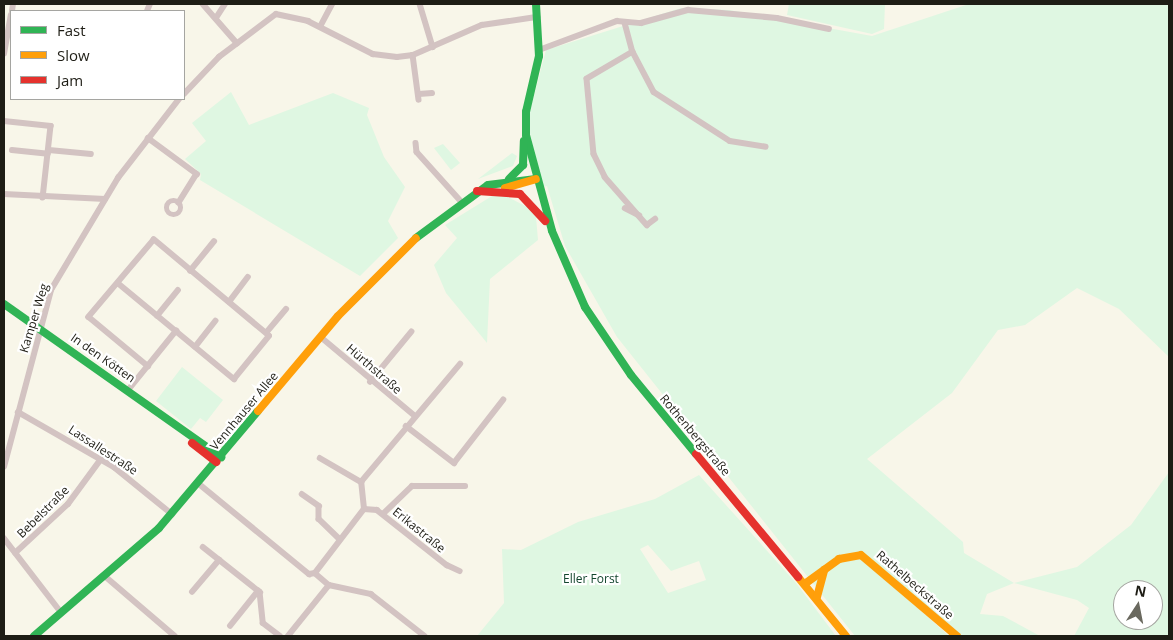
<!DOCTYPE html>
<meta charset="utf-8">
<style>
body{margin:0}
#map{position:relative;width:1173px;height:640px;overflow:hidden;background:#f8f6e9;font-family:"Open Sans",sans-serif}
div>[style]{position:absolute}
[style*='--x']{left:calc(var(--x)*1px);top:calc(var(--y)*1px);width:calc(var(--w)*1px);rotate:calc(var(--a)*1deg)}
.green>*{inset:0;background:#dff7e2}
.street>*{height:5.5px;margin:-2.75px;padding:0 2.75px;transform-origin:2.75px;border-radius:2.75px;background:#d3c3c2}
.street>.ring{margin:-2.75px;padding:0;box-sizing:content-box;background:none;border:5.5px solid #d3c3c2;border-radius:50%}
.fast>*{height:8px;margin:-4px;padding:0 4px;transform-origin:4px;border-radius:4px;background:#30b455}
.slow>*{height:8px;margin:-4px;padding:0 4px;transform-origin:4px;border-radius:4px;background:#ff9f0a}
.jam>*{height:8px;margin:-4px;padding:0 4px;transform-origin:4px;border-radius:4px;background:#e5322d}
span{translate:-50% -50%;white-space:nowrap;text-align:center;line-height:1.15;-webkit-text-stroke:4.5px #fff;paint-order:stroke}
.street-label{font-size:12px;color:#1e1d15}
.park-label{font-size:12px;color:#13462e}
.frame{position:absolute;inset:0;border:5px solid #1e1d15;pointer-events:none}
.legend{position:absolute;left:10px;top:10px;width:175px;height:90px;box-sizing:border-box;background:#fff;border:1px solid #a5a5a1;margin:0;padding:6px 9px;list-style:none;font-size:15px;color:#1e1d15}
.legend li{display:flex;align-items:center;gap:10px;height:25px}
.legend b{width:25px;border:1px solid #a5a5a1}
.north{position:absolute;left:1113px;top:580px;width:50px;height:50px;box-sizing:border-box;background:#fff;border:1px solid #a5a5a1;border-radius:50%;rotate:11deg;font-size:14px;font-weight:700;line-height:20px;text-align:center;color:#1e1d15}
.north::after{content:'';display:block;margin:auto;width:18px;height:22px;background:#6a695f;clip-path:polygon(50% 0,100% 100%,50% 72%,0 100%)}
</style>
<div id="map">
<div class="green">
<div style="clip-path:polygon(789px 4px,885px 4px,884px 29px,872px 34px,787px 15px)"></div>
<div style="clip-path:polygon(evenodd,969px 4px,1169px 4px,1169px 357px,1119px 309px,1077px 288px,1025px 325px,998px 330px,952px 393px,867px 459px,963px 542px,964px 553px,1014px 583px,1077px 567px,1131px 525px,1169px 472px,1169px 636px,1074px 636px,1089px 608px,1077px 600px,1014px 583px,987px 594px,980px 614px,1003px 616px,1040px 636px,962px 636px,921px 602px,909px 600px,949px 636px,855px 636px,617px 337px,565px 246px,547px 186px,543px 187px,529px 130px,530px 111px,546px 50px,681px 8px,729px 10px,872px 36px,969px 4px,1123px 590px,1153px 590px,1153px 620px,1123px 620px,1123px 590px)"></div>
<div style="clip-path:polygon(231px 92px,249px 125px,333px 93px,369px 108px,367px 115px,384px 157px,405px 187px,388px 221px,398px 238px,360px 276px,200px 180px,201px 174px,185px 159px,206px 141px,192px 123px)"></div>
<div style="clip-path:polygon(443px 144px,460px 163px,451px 170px,434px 148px)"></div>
<div style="clip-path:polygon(512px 153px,517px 156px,513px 166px,478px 179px)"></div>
<div style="clip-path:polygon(492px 196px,506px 196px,527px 207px,536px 217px,538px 240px,490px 279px,487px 343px,446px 293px,434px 265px,457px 238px,445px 225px)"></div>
<div style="clip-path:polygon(182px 367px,223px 400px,206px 422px,200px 418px,191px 429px,156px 401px)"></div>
<div style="clip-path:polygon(evenodd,699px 475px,796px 583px,836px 636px,477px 636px,504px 603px,502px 549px,521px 550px,578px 522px,655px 499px,699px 475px,648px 545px,671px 571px,699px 561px,706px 580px,668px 593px,640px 549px,648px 545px)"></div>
</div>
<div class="street">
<div style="--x:203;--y:4;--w:52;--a:48.9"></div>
<div style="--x:420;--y:4;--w:45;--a:73.2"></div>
<div style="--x:12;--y:11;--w:7;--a:-82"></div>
<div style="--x:147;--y:11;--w:8;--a:-67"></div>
<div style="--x:216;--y:18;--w:17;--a:-57"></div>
<div style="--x:625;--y:23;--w:30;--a:75"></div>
<div style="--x:633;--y:52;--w:45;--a:62.3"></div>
<div style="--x:654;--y:92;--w:90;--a:32.8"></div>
<div style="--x:730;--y:141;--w:36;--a:9"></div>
<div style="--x:321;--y:25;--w:24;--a:-62"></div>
<div style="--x:539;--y:50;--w:83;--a:-20.4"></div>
<div style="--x:617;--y:21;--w:24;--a:5"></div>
<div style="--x:641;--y:23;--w:49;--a:-15.5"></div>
<div style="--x:688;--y:10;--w:89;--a:5.1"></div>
<div style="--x:777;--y:18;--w:53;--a:11.9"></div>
<div style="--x:633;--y:52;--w:53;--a:149.6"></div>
<div style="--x:587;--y:79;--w:75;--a:84.7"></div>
<div style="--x:594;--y:154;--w:25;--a:64"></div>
<div style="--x:605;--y:177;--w:64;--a:48.8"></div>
<div style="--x:647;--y:225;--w:10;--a:-37"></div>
<div style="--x:4;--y:54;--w:39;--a:-80"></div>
<div style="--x:413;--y:55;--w:45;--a:82.4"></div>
<div style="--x:184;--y:94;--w:51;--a:-46.6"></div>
<div style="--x:219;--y:57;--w:71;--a:-37"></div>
<div style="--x:276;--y:14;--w:33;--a:12"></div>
<div style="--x:308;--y:21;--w:73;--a:26.9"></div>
<div style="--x:373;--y:54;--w:24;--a:7"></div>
<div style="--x:397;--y:57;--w:16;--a:-7"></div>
<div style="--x:413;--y:55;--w:75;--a:-23.5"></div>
<div style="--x:482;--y:25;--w:56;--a:-8.3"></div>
<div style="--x:419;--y:94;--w:13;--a:-4"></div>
<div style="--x:4;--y:121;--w:47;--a:6.1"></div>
<div style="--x:51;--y:126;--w:72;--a:96.3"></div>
<div style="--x:148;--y:138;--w:61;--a:36.3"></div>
<div style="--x:197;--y:174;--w:34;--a:122"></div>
<div style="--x:416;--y:143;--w:9;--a:84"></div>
<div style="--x:417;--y:152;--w:64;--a:48.1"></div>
<div style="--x:12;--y:150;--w:36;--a:6"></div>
<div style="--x:49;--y:150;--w:42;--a:5.4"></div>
<div style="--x:4;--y:194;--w:101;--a:2.8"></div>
<div class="ring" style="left:167px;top:201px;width:8.5px;height:8.5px"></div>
<div style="--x:625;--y:208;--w:16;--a:27"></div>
<div style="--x:190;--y:271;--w:38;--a:-51"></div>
<div style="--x:118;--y:283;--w:151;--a:39.6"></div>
<div style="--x:234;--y:379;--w:55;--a:-50.9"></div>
<div style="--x:269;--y:336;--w:150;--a:-140.1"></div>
<div style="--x:154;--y:240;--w:101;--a:130.2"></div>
<div style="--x:89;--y:317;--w:77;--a:39.7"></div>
<div style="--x:229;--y:302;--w:31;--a:-53"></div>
<div style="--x:157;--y:316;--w:33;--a:-51"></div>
<div style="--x:266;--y:333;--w:31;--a:-50"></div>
<div style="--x:321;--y:337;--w:123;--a:40"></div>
<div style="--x:195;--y:347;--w:33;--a:-52"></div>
<div style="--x:370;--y:382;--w:65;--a:-50.6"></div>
<div style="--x:129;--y:389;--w:75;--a:-51"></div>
<div style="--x:18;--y:412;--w:111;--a:29.8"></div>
<div style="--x:114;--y:467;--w:75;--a:39"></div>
<div style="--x:406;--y:426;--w:61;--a:37.6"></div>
<div style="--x:454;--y:463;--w:80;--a:-52.1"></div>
<div style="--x:320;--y:458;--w:48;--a:30.3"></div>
<div style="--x:4;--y:467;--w:183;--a:-75.1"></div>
<div style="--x:51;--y:290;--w:131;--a:-59.1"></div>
<div style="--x:118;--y:178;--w:100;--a:-52.3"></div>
<div style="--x:198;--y:483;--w:144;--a:39.3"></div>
<div style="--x:309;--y:574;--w:6;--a:-9"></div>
<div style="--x:315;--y:573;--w:18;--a:41"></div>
<div style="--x:329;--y:585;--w:43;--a:12.1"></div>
<div style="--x:371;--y:594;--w:68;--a:37.9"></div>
<div style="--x:302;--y:494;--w:21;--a:35"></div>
<div style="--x:319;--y:506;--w:13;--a:90"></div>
<div style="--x:319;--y:519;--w:28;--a:44"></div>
<div style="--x:364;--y:509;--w:27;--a:-96"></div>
<div style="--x:361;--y:482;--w:154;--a:-50"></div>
<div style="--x:364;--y:509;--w:13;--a:4"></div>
<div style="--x:377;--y:510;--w:89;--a:38.2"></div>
<div style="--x:447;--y:565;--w:14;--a:25"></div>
<div style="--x:383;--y:514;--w:40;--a:-44"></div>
<div style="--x:412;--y:486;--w:53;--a:0"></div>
<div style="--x:4;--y:538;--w:93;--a:52.4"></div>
<div style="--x:203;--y:547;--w:73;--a:38.3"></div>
<div style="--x:260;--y:592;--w:31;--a:84"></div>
<div style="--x:263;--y:623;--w:21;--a:37"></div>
<div style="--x:15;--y:553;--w:72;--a:-42.8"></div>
<div style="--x:68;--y:504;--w:56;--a:-53.7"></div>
<div style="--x:315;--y:573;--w:81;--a:-52.6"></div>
<div style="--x:105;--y:576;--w:92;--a:40.6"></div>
<div style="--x:192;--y:592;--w:42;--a:-49.8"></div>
<div style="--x:230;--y:626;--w:45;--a:-51.3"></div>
<div style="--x:288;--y:636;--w:65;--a:-51.2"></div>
</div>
<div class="fast">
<div style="--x:536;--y:4;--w:52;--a:86.7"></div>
<div style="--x:539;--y:56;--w:57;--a:103.1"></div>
<div style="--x:526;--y:112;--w:23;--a:90"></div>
<div style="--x:526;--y:135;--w:99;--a:74.8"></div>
<div style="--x:552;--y:231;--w:83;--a:66.5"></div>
<div style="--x:585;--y:307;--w:82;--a:55.9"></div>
<div style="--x:631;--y:375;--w:102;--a:50.6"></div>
<div style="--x:509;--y:179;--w:20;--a:-45"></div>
<div style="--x:523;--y:165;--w:24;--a:-88"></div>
<div style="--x:416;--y:238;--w:89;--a:-36.4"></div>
<div style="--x:488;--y:185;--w:48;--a:-7.1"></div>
<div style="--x:4;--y:304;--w:266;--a:35.2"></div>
<div style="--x:34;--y:636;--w:165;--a:-40.8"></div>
<div style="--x:159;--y:528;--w:153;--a:-49.8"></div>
</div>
<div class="slow">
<div style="--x:505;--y:188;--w:32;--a:-16"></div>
<div style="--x:258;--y:411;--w:124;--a:-49.9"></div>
<div style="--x:338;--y:316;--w:110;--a:-45"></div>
<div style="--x:798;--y:577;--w:76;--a:50.9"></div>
<div style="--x:806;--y:583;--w:41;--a:-36"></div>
<div style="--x:839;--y:559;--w:22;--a:-10"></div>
<div style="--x:861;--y:555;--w:126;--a:40.2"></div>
<div style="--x:817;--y:597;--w:28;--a:-75"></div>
</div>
<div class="jam">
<div style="--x:477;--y:191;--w:43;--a:4"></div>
<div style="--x:520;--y:194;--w:37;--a:47"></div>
<div style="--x:192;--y:443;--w:31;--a:38"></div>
<div style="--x:696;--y:454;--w:160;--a:50.3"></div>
</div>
<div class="street-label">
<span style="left:34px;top:318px;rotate:-73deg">Kamper Weg</span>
<span style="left:103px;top:358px;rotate:35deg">In den Kötten</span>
<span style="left:374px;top:369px;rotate:41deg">Hürthstraße</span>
<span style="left:244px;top:411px;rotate:-50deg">Vennhauser Allee</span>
<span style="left:695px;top:435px;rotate:50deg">Rothenbergstraße</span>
<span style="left:103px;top:450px;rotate:33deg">Lassallestraße</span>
<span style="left:43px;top:512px;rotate:-45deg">Bebelstraße</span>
<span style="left:419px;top:530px;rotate:39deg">Erikastraße</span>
<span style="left:915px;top:585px;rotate:41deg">Rathelbeckstraße</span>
</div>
<div class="park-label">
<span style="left:591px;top:579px">Eller Forst</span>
</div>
<div class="frame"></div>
<ul class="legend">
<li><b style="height:6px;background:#30b455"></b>Fast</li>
<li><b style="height:6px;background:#ff9f0a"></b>Slow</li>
<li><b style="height:6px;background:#e5322d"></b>Jam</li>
</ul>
<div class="north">N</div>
</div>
